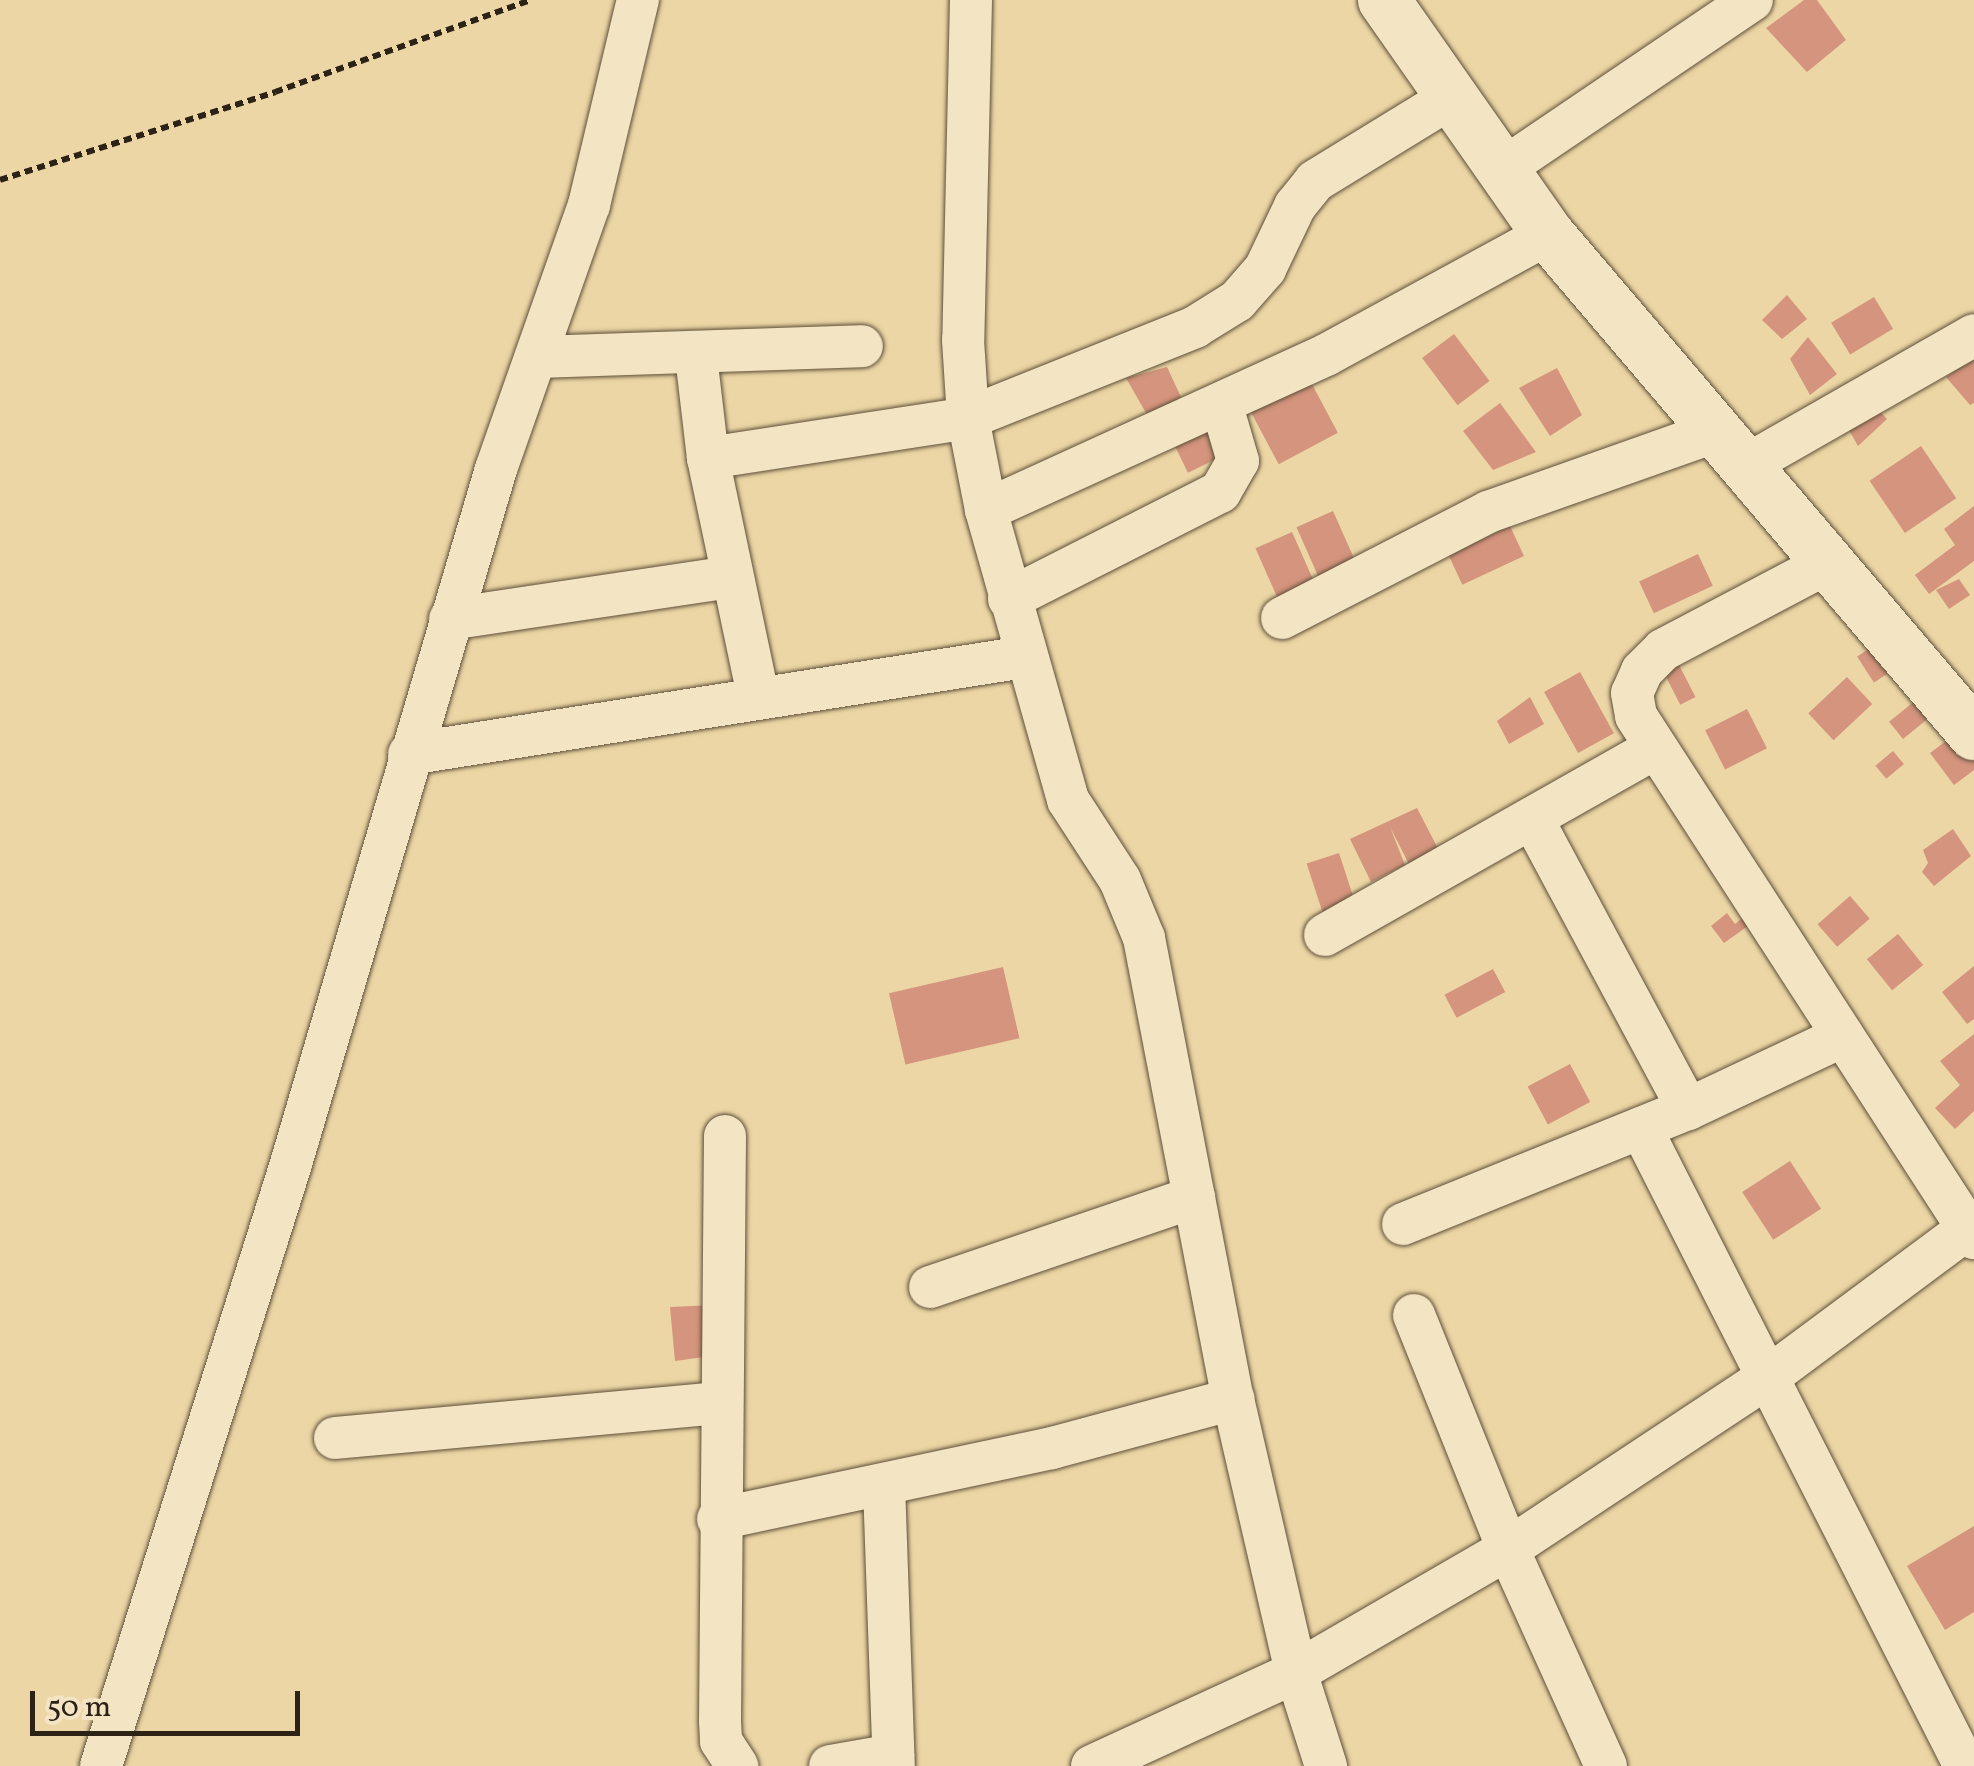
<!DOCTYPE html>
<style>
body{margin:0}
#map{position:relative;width:1974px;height:1766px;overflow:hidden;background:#ecd6a5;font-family:Vollkorn,serif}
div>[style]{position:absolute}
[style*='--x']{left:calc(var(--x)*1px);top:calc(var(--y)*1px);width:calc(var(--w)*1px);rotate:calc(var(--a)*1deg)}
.building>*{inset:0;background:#d4947d;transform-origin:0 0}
.path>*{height:6px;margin-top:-3px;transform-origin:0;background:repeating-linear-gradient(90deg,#2d2216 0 8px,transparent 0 13px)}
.roads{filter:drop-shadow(0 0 2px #5d4f3a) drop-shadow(0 0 2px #5d4f3a)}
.minor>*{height:42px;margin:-21px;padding:0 21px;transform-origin:21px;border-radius:21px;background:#f3e4c4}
.tertiary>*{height:52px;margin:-26px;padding:0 26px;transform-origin:26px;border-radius:26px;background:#f3e4c4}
span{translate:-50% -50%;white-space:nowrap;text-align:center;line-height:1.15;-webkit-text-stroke:8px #f3e4c4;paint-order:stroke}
.scale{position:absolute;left:30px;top:1691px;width:270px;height:45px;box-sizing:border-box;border:5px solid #2d2216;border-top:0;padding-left:12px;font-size:30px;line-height:35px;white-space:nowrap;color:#2d2216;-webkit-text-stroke:8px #f3e4c4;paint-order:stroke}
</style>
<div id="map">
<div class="building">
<div style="clip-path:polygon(1804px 0,1817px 0,1846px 40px,1807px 72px,1766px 28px)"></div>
<div style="clip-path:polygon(1787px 295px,1807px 319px,1782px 339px,1762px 320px)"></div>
<div style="left:1874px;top:297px;width:37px;height:50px;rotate:59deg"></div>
<div style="left:1454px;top:334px;width:59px;height:40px;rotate:53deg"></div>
<div style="clip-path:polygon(1808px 337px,1837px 374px,1810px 395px,1790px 359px)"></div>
<div style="clip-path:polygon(1974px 358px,1974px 403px,1970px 405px,1946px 377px)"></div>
<div style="clip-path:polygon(1167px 367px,1181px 397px,1150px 420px,1126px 378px)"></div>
<div style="clip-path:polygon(1557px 368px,1582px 415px,1550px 436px,1519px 388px)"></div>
<div style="left:1305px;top:371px;width:70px;height:67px;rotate:62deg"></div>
<div style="clip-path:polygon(1871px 402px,1887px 419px,1858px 446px,1844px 421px)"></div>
<div style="clip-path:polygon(1500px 403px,1536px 452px,1493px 470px,1463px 431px)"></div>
<div style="left:1214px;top:419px;width:37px;height:47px;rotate:64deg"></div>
<div style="left:1921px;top:446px;width:63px;height:62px;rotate:56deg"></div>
<div style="clip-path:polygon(1974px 506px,1974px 561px,1929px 594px,1915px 575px,1955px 545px,1944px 529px)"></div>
<div style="left:1333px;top:511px;width:64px;height:40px;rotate:66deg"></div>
<div style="left:1510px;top:526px;width:33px;height:68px;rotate:65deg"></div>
<div style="left:1292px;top:532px;width:62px;height:40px;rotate:66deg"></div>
<div style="left:1698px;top:554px;width:35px;height:65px;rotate:65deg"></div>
<div style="clip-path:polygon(1959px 579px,1970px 595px,1949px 609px,1936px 590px)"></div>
<div style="left:1878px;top:643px;width:31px;height:25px;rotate:57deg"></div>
<div style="left:1675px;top:657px;width:45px;height:17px;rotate:63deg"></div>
<div style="left:1580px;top:672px;width:70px;height:41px;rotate:61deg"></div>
<div style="left:1847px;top:677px;width:37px;height:53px;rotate:47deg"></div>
<div style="left:1921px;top:696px;width:22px;height:41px;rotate:51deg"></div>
<div style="clip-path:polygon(1530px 697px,1544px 724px,1509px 744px,1497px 721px)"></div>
<div style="left:1747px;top:709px;width:44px;height:47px;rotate:63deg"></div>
<div style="clip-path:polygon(1962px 729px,1974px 745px,1974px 770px,1954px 785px,1930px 753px)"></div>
<div style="left:1893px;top:751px;width:17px;height:23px;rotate:50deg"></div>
<div style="clip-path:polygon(1417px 808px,1444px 860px,1415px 876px,1390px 827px,1405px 865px,1371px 882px,1350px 839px)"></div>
<div style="clip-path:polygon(1953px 829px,1971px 856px,1934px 886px,1922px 872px,1928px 863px,1923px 850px)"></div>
<div style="left:1339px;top:853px;width:56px;height:34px;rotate:72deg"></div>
<div style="left:1850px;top:896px;width:30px;height:43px;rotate:49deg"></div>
<div style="clip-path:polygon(1727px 913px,1735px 924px,1749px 913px,1755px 921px,1724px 943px,1711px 926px)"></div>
<div style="left:1898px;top:934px;width:40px;height:40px;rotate:51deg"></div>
<div style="clip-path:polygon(1974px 966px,1974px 1019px,1967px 1024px,1942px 992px)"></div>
<div style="left:1003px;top:967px;width:73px;height:117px;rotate:77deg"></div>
<div style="left:1493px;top:969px;width:26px;height:55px;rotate:62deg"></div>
<div style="clip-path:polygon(1974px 1034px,1974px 1111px,1955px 1129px,1935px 1108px,1960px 1085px,1940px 1061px)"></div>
<div style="left:1570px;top:1064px;width:43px;height:48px;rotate:62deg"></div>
<div style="left:1790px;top:1161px;width:57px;height:57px;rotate:57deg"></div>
<div style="clip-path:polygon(715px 1305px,711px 1356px,675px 1361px,670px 1307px)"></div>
<div style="clip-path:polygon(1974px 1526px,1974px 1612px,1945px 1630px,1907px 1566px)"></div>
</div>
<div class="path">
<div style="--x:0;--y:180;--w:289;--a:-17.7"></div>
<div style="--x:275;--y:92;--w:272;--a:-19.8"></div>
</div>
<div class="roads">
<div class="minor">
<div style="--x:971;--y:0;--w:340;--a:91.3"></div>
<div style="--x:963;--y:340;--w:78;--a:86.3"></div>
<div style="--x:968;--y:418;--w:94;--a:78.9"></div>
<div style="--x:986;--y:510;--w:301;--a:74.2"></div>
<div style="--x:1068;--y:800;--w:95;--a:57"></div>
<div style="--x:1120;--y:880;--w:63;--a:67.5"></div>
<div style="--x:1144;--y:938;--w:470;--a:79.1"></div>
<div style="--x:1233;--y:1399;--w:280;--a:77"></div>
<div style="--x:1296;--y:1672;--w:99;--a:72.3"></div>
<div style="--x:1501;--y:170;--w:303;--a:-34.1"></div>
<div style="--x:696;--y:356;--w:103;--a:83.3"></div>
<div style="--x:708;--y:458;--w:242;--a:78.1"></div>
<div style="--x:536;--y:357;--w:326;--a:-1.9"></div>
<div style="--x:708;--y:458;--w:263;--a:-8.7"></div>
<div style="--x:968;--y:418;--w:245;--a:-21.8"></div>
<div style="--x:1195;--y:327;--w:49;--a:-31.8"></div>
<div style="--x:1237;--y:301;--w:43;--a:-48.8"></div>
<div style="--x:1265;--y:269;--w:70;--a:-64.5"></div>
<div style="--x:1295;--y:206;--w:32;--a:-51"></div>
<div style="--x:1315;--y:181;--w:157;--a:-31.5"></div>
<div style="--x:1743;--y:467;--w:266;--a:-29.7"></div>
<div style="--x:986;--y:510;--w:374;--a:-24.5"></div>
<div style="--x:1326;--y:355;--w:253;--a:-28.6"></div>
<div style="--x:1824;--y:565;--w:182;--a:152.2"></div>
<div style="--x:1663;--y:650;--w:30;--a:135"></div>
<div style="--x:1642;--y:671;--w:24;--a:114"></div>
<div style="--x:1632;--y:693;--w:23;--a:80"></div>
<div style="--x:1636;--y:716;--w:622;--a:57.08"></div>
<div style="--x:1009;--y:599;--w:237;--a:-26.9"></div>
<div style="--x:1220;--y:492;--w:36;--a:-60"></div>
<div style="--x:1238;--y:461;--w:60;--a:-106.3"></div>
<div style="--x:1282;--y:618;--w:232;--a:-27.2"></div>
<div style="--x:1488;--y:512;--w:240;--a:-19.5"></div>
<div style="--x:450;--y:619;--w:283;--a:-8.5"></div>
<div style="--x:409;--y:754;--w:623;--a:-8.96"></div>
<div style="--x:1533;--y:820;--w:328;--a:61.8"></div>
<div style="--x:1325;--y:935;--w:376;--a:-29.5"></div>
<div style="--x:1641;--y:1128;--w:716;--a:63.08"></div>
<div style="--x:725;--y:1136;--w:585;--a:90.49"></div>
<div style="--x:720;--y:1721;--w:20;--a:87"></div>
<div style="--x:721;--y:1741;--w:30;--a:57"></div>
<div style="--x:1403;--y:1224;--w:307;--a:-22"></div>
<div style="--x:1688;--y:1109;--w:171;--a:-25.2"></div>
<div style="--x:930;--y:1287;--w:279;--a:-18.8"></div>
<div style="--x:1414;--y:1315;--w:252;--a:68.1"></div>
<div style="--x:1508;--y:1549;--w:238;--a:65.7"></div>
<div style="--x:335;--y:1438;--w:387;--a:-5.2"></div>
<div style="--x:884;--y:1485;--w:281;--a:88"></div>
<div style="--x:718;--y:1519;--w:341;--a:-12"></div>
<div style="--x:1052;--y:1448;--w:188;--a:-15.1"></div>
<div style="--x:101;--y:1766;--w:628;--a:-72.49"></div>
<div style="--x:290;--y:1167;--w:728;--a:-73.56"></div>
<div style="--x:496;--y:469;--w:280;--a:-70.6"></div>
<div style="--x:589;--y:205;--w:211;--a:-76.6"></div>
<div style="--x:830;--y:1766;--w:64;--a:-9.9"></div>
<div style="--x:1092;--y:1766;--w:225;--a:-24.7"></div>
<div style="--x:1296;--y:1672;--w:245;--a:-30.1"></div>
<div style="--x:1508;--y:1549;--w:312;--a:-33.5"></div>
<div style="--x:1768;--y:1377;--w:257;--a:-36.6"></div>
</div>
<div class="tertiary">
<div style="--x:1384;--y:0;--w:286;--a:55"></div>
<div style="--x:1548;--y:234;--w:657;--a:49.57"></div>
</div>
</div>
<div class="scale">50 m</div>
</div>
